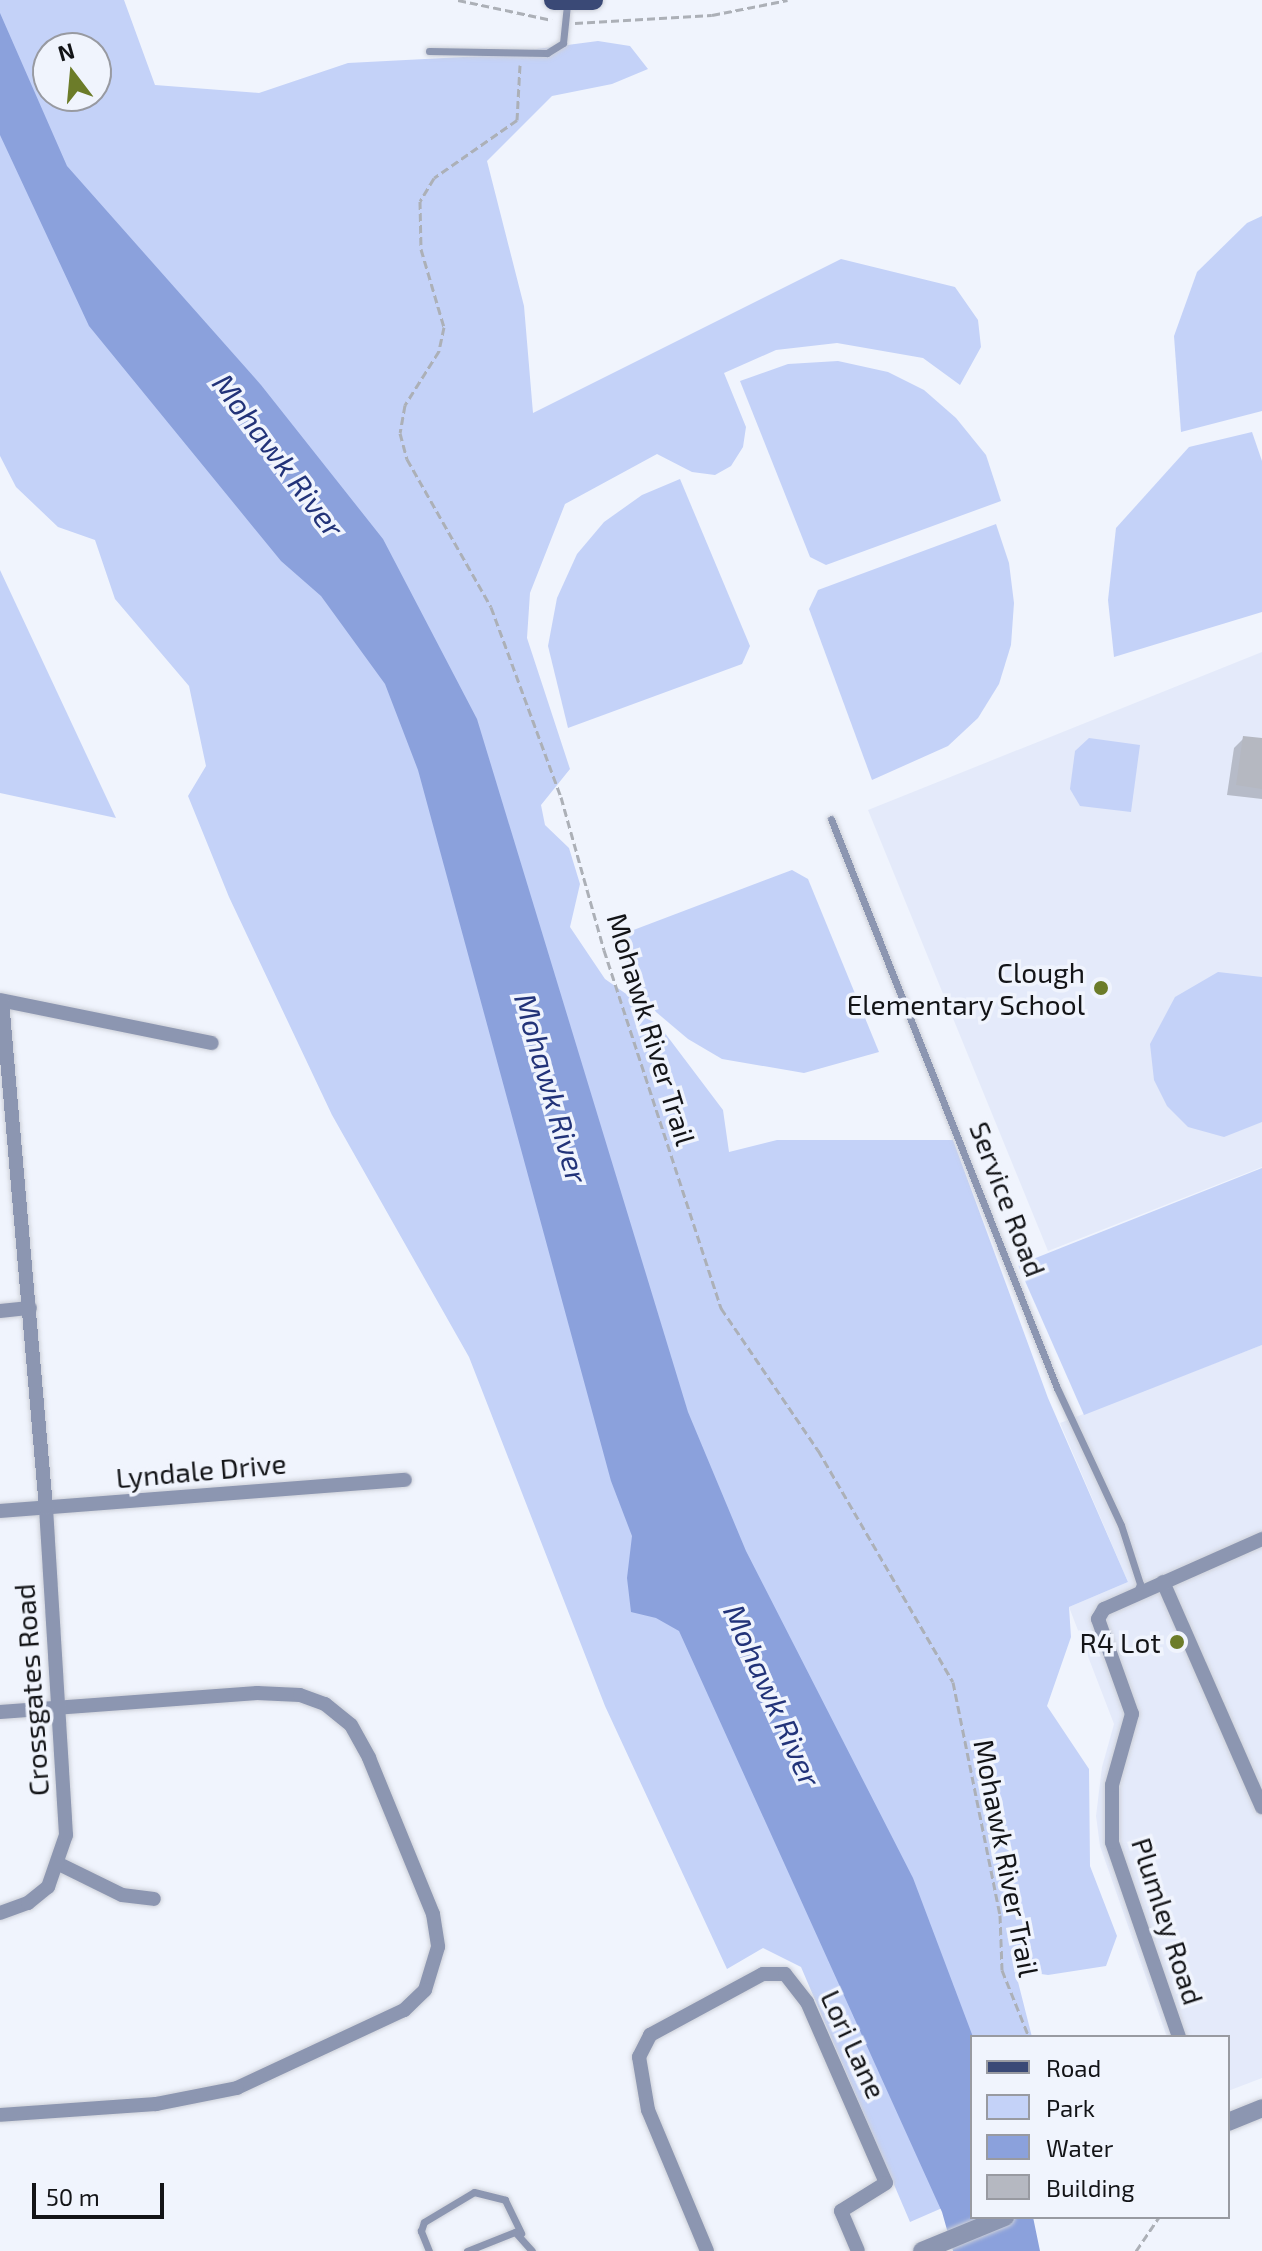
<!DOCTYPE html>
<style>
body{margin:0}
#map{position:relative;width:1262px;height:2251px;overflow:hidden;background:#f0f4fd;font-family:"Exo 2",sans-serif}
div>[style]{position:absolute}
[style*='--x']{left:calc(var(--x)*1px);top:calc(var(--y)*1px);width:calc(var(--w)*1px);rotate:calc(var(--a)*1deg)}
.built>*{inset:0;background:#e4eafa}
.green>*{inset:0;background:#c4d2f8}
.water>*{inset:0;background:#8ba1dc}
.shadow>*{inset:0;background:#0003}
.building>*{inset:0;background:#b5b8c1}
.path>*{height:3px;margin-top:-1.5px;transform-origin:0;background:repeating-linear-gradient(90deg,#acb0b7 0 8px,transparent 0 12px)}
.roads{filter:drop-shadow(0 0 2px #cdd0d8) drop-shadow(0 0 2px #cdd0d8)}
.service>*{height:7px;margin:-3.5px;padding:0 3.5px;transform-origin:3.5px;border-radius:3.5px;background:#8c96b1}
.minor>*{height:14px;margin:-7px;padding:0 7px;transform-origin:7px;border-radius:7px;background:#8c96b1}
.tertiary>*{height:18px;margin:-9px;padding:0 9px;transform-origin:9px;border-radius:9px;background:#8c96b1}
.primary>*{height:20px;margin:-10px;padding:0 10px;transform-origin:10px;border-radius:10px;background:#3a4976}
.dots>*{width:22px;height:22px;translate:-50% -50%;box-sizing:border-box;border:4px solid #f0f4fd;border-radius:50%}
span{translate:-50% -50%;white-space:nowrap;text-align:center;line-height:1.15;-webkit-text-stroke:7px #f0f4fd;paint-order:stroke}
.poi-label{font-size:28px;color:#131417}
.right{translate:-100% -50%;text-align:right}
.street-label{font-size:28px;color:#131417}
.water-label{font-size:30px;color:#223379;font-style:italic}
.legend{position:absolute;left:970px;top:2035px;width:260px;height:184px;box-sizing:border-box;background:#f0f4fd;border:2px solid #989aa1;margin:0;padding:10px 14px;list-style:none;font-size:24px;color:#131417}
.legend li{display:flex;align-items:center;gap:16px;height:40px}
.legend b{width:40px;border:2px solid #989aa1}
.north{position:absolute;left:32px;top:32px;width:80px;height:80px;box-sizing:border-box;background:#f0f4fd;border:2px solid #989aa1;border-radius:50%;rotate:344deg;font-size:22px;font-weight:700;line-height:32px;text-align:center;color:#131417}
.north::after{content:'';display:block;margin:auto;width:28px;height:36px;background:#6c7c29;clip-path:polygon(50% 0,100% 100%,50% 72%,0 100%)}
.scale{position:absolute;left:32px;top:2183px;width:132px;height:36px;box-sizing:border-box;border:4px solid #131417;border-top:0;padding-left:10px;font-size:24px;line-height:28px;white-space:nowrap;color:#131417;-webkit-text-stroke:6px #f0f4fd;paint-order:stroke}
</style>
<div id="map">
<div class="built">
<div style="clip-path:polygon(1262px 652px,1262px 1167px,1048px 1251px,868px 810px)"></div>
<div style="clip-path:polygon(1262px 1345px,1262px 2078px,1228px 2091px,1228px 2037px,1167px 2037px,1100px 1846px,1096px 1816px,1102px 1767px,1114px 1724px,1069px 1607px,1128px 1582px,1060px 1423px)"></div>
</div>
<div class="green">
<div style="clip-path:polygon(evenodd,0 0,124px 0,155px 85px,259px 93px,348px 63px,483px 56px,598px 41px,630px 46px,648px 69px,612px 84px,552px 96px,487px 161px,524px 306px,533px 413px,841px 259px,955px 287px,978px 320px,981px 347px,960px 385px,923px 358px,837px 343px,776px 350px,724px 373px,746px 427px,743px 447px,731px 466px,715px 475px,692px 472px,657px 454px,565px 504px,530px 593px,527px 638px,570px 769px,541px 805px,545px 825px,569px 848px,580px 884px,570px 927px,605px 979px,646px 1008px,723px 1110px,729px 1152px,777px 1140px,953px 1140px,1048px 1398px,1128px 1582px,1069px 1607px,1071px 1637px,1047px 1706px,1089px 1769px,1090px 1866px,1117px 1936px,1106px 1966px,1048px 1975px,1015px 1970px,1032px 2037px,972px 2037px,972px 2195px,910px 2222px,801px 1967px,763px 1948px,727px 1969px,605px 1706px,469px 1357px,332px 1115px,229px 897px,188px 796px,206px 766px,189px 686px,115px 599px,95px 540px,58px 527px,16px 487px,0 456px,0 0,48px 48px,96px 48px,96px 96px,48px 96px,48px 48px)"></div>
<div style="clip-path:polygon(1262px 216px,1262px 411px,1181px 432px,1174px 336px,1197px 272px,1247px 223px)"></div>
<div style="clip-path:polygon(838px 361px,888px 372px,924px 390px,956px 418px,986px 455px,1001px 501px,826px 565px,810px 557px,740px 381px,788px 364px)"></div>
<div style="clip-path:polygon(1252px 432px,1262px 461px,1262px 612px,1114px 657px,1108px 600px,1116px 528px,1189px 447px)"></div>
<div style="clip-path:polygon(680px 479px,750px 646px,742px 664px,568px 728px,548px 646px,557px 598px,577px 554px,604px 522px,642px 495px)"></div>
<div style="clip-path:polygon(996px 524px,1009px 563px,1014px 603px,1011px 645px,999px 684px,978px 718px,948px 746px,872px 780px,809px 609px,818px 590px)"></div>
<div style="clip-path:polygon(0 570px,116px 818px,0 793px)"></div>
<div style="clip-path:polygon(1089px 738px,1140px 745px,1131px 812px,1080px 806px,1070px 789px,1075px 751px)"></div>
<div style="clip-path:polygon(792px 870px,808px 879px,879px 1052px,804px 1073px,722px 1059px,688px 1039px,656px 1012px,634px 980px,615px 937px)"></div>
<div style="clip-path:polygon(1218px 972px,1262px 977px,1262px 1122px,1224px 1137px,1188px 1127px,1167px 1106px,1154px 1080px,1150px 1044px,1175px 997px)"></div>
<div style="clip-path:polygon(1262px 1168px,1262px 1345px,1084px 1415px,1018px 1265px)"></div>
</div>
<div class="water">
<div style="clip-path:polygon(0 13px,67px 166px,261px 385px,383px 539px,477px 719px,688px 1412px,746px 1551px,913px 1878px,973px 2037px,972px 2217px,1033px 2217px,1040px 2251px,953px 2251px,942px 2212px,679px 1631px,656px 1618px,631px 1612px,627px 1578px,632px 1536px,611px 1481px,418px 770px,385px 684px,321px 596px,281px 561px,89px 326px,0 135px)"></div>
</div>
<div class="shadow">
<div style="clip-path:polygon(1244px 738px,1262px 740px,1262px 799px,1227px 795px,1234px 748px)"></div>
</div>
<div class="building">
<div style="clip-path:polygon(1243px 736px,1262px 738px,1262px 789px,1236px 785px)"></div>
</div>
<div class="path">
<div style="--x:458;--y:0;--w:96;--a:12"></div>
<div style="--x:575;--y:23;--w:137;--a:-3.3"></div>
<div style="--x:712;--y:15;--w:77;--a:-11.2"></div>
<div style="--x:520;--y:65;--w:55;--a:93.1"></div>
<div style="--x:517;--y:120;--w:101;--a:145.1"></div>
<div style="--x:434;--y:178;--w:27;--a:121"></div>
<div style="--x:420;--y:201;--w:48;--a:88.8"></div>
<div style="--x:421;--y:249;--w:81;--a:73.6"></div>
<div style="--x:444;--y:327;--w:25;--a:102"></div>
<div style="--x:439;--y:351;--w:64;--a:122.2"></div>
<div style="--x:405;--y:405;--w:28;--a:100"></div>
<div style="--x:400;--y:433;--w:27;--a:75"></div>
<div style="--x:407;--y:459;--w:170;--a:60.4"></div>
<div style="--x:491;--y:607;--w:202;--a:69.8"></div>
<div style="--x:561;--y:797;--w:159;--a:74.3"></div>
<div style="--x:604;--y:950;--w:377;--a:71.9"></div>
<div style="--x:721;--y:1308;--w:172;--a:55.7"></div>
<div style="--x:818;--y:1450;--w:268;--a:59.8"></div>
<div style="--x:953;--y:1682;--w:238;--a:78.6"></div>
<div style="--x:1000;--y:1915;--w:55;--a:87.9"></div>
<div style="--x:1002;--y:1970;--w:72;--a:68.1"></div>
<div style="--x:1136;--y:2251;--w:41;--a:-55.9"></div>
</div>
<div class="roads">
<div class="service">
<div style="--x:429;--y:51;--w:118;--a:1"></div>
<div style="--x:547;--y:53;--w:19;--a:-32"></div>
<div style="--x:563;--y:43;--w:39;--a:-84"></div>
<div style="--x:831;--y:819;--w:612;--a:68.34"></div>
<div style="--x:1057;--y:1388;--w:151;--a:65"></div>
<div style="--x:1121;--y:1525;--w:62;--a:72.1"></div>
<div style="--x:1140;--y:1584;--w:9;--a:111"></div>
<div style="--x:429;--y:2251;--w:22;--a:-112"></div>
<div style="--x:421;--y:2231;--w:9;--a:-72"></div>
<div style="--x:424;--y:2222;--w:58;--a:-31"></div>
<div style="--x:474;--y:2192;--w:32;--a:14"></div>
<div style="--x:505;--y:2200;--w:37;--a:64"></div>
<div style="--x:467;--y:2251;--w:52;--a:-21.6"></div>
<div style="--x:515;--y:2232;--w:25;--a:48"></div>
</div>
<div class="minor">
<div style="--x:0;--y:1000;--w:216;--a:11.5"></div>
<div style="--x:0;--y:1311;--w:30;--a:-6"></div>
<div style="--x:0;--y:1511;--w:406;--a:-4.4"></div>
<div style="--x:1163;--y:1582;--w:246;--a:66.3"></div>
<div style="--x:0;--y:1712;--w:258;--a:-4.2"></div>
<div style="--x:257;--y:1693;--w:43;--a:2.7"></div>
<div style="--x:300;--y:1695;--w:27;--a:20"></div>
<div style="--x:325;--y:1704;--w:33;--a:39"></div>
<div style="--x:351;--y:1725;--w:38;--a:61"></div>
<div style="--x:369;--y:1758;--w:169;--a:67.7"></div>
<div style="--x:433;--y:1914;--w:33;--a:81"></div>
<div style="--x:438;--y:1947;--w:45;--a:106.8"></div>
<div style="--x:425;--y:1990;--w:29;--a:136"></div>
<div style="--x:404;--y:2010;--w:184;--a:155"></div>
<div style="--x:237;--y:2088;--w:83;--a:168.8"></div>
<div style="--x:156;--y:2104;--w:156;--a:176"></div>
<div style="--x:59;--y:1864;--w:70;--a:26.2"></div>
<div style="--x:122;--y:1895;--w:32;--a:7"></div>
<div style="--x:0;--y:1913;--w:30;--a:-20"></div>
<div style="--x:28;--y:1903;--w:26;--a:-39"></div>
<div style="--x:48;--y:1887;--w:55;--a:-70.9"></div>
<div style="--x:66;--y:1835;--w:328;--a:-93.5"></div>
<div style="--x:46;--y:1508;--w:509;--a:-94.96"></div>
<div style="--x:1179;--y:2037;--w:206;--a:-109"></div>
<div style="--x:1112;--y:1842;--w:57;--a:-90"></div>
<div style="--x:1112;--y:1785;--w:74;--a:-74.3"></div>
<div style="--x:1132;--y:1714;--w:101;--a:-109.7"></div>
<div style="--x:1098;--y:1619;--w:12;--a:-59"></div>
<div style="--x:1104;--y:1609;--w:173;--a:-23.9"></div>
<div style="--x:707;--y:2251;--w:153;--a:-112.7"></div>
<div style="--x:648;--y:2110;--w:54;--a:-99.6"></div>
<div style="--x:639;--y:2057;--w:25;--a:-63"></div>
<div style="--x:650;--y:2035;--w:128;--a:-28.4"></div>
<div style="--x:763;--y:1974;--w:22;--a:0"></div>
<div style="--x:785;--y:1974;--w:36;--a:52"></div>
<div style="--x:807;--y:2002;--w:197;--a:66.4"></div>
<div style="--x:886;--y:2183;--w:53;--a:148.1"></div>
<div style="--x:841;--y:2211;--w:43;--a:67"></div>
</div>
<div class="tertiary">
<div style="--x:1228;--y:2122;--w:37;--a:-22"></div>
<div style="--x:922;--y:2251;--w:90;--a:-22.3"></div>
</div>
<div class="primary">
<div style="--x:554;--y:0;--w:39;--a:0"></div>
</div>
</div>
<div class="dots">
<div style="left:1101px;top:988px;background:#6c7c29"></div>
<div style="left:1177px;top:1642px;background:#6c7c29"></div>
</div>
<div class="poi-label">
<span class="right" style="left:1085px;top:988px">Clough<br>Elementary School</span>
<span class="right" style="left:1161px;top:1642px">R4 Lot</span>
</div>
<div class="street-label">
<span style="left:652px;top:1029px;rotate:73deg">Mohawk River Trail</span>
<span style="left:1008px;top:1199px;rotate:69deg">Service Road</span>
<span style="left:201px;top:1470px;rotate:-5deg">Lyndale Drive</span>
<span style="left:31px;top:1690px;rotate:-94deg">Crossgates Road</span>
<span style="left:1007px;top:1858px;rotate:79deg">Mohawk River Trail</span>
<span style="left:1168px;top:1921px;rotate:72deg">Plumley Road</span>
<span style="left:854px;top:2044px;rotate:65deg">Lori Lane</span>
</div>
<div class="water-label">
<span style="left:279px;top:455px;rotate:53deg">Mohawk River</span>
<span style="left:552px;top:1088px;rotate:74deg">Mohawk River</span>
<span style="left:773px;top:1695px;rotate:66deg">Mohawk River</span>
</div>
<ul class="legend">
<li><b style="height:10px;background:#3a4976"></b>Road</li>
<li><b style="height:22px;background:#c4d2f8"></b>Park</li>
<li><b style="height:22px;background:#8ba1dc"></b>Water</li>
<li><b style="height:22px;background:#b5b8c1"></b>Building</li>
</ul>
<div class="north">N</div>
<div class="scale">50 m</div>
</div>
